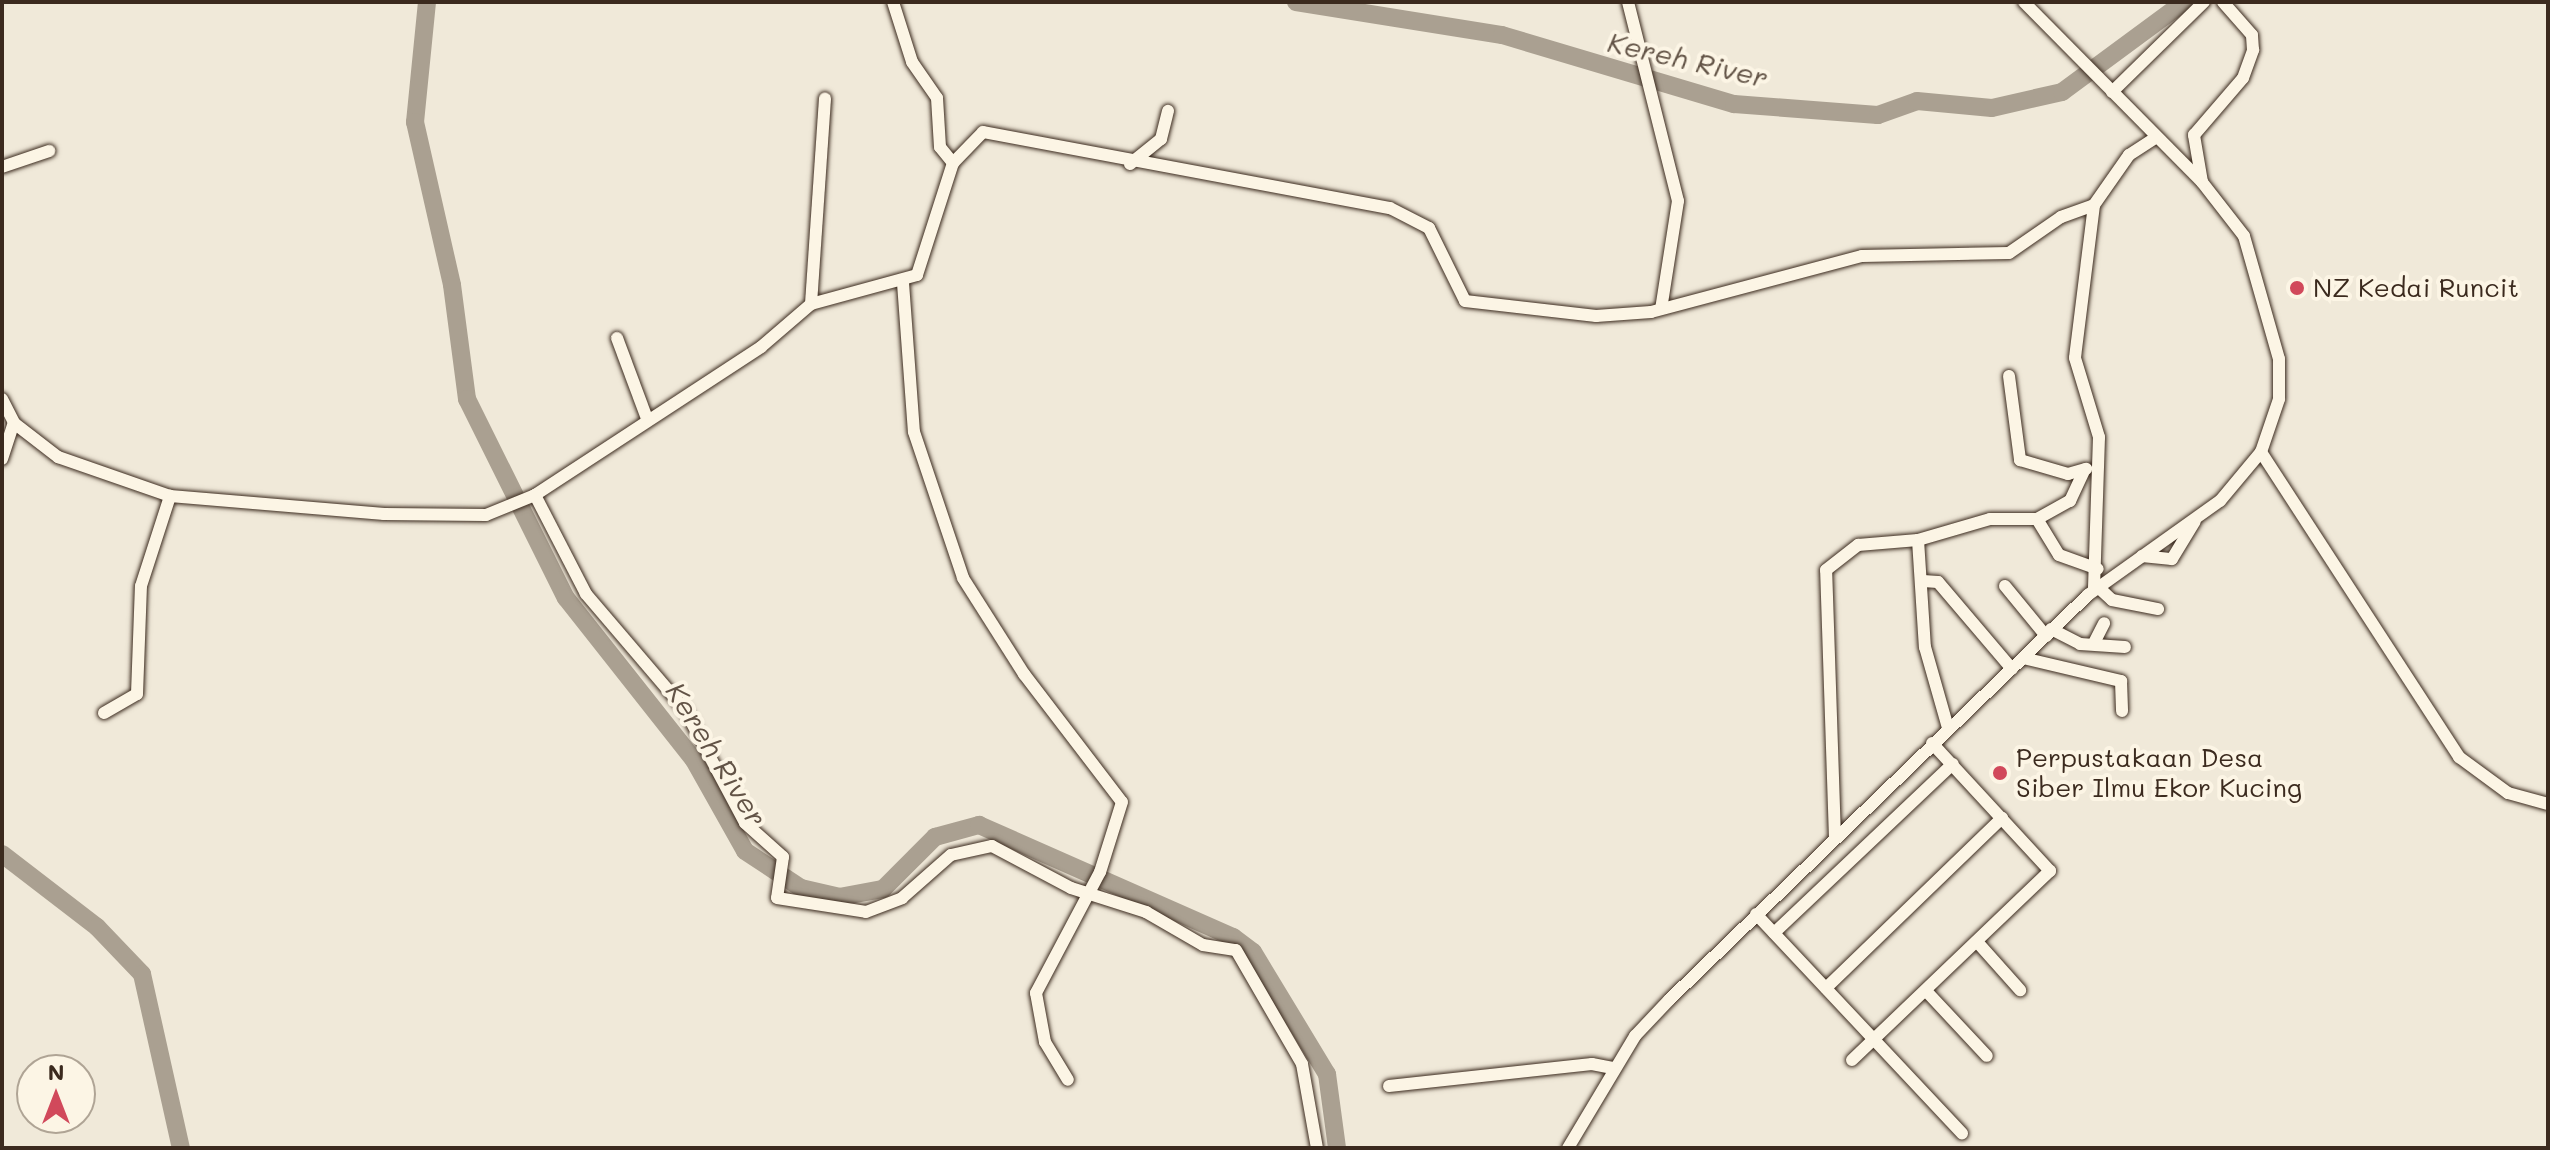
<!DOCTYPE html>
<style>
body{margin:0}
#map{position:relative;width:2550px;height:1150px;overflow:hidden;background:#f0e9d9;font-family:Mali,sans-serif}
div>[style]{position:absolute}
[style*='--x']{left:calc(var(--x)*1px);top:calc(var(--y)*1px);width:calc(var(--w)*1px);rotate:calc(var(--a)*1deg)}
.river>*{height:18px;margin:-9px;padding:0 9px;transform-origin:9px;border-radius:9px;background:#aaa091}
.roads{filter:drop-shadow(0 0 2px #3b2a1e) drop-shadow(0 0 2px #3b2a1e)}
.minor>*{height:12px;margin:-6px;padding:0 6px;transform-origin:6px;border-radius:6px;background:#fcf5e5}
.dots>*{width:22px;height:22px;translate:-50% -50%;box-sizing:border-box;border:4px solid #fcf5e5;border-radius:50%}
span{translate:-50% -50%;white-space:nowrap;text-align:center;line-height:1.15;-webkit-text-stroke:8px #fcf5e5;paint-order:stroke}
.poi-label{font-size:26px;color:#3b2a1e}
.left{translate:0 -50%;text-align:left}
.water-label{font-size:28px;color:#625346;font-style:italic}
.frame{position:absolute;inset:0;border:4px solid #3b2a1e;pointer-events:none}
.north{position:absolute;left:16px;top:1054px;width:80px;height:80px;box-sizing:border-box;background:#fcf5e5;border:2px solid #afa495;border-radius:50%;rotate:0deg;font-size:22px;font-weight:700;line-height:32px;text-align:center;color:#3b2a1e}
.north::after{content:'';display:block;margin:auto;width:28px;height:36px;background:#d1495b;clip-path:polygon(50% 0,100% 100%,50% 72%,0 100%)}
</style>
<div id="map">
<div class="river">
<div style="--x:427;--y:2;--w:121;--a:95.7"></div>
<div style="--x:415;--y:122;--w:167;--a:77.2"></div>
<div style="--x:452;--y:285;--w:115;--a:82.5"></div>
<div style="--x:467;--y:399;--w:222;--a:63.6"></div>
<div style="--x:566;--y:598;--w:206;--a:51.7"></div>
<div style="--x:694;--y:760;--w:104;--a:60.7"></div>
<div style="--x:745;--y:851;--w:67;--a:33.5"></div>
<div style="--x:801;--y:888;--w:39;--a:13"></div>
<div style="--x:839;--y:897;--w:45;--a:-10.3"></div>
<div style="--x:883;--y:889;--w:74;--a:-45"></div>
<div style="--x:935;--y:837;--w:46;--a:-15.3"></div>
<div style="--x:979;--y:825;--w:278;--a:23.8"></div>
<div style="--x:1233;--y:937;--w:25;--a:37"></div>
<div style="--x:1253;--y:952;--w:143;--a:58.8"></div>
<div style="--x:1327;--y:1074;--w:75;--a:82.3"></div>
<div style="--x:1296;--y:2;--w:209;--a:9.1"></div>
<div style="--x:1502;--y:35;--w:242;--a:16.6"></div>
<div style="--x:1734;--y:104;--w:144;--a:4.4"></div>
<div style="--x:1878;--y:115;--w:41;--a:-19.7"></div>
<div style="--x:1917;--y:101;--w:75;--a:5.3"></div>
<div style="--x:1992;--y:108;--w:72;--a:-12.9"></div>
<div style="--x:2062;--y:92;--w:152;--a:-36.4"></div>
<div style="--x:2;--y:854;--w:120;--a:37.5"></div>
<div style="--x:97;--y:927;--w:65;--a:46.2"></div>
<div style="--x:142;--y:974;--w:178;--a:77.4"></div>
</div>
<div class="roads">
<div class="minor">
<div style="--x:893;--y:2;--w:63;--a:72.4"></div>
<div style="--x:912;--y:62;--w:44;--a:55.2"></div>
<div style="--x:937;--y:98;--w:49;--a:86.5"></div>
<div style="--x:940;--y:147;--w:21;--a:51"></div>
<div style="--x:1628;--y:2;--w:205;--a:75.9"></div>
<div style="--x:1678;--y:201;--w:109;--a:98.9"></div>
<div style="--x:2112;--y:92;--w:129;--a:-44.4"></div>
<div style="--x:1130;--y:164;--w:40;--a:-39"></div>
<div style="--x:1161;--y:139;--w:29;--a:-76"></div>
<div style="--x:2;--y:167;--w:50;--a:-18.8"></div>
<div style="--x:2202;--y:182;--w:48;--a:-99.7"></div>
<div style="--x:2194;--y:135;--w:75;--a:-49.3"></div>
<div style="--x:2243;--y:78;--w:30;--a:-70"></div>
<div style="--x:2253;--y:50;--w:15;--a:-94"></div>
<div style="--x:2252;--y:35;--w:44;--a:-131.3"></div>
<div style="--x:2094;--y:205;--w:154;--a:97.1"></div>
<div style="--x:2075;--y:358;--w:83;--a:73.1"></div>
<div style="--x:2099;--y:437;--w:153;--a:91.9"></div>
<div style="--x:903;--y:283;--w:149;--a:85.8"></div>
<div style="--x:914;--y:432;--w:154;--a:71.4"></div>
<div style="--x:963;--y:578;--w:114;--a:57.6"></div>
<div style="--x:1024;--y:674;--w:161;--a:52.6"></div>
<div style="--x:1122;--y:802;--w:73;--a:107.4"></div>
<div style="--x:1100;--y:872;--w:137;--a:117.9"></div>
<div style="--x:1036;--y:993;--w:50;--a:79.6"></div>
<div style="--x:1045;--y:1042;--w:44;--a:58.8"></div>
<div style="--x:811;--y:304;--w:206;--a:-86.1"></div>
<div style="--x:617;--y:338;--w:83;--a:69.6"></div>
<div style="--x:2009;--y:376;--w:85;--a:82.5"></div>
<div style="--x:2020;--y:460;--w:50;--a:16.3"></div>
<div style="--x:2068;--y:474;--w:19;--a:-16"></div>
<div style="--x:2;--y:399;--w:27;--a:63"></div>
<div style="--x:14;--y:423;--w:56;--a:37.7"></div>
<div style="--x:58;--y:457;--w:119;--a:19.2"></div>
<div style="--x:170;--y:496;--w:215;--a:4.8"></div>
<div style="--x:384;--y:514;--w:102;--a:0.6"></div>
<div style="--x:486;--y:515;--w:53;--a:-22.2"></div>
<div style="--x:535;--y:495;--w:270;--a:-33.2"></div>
<div style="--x:761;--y:347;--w:66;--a:-40.7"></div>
<div style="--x:811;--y:304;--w:110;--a:-15.3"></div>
<div style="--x:917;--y:275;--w:118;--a:-72.2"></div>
<div style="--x:953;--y:163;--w:43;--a:-45.9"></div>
<div style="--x:983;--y:132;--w:414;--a:10.6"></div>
<div style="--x:1390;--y:208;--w:44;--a:27.1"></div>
<div style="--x:1429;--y:228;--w:81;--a:63.7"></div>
<div style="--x:1465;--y:301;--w:132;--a:6.5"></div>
<div style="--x:1596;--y:316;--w:55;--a:-4.2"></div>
<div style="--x:1651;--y:312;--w:218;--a:-14.9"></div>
<div style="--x:1862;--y:256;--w:147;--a:-1.2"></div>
<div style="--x:2009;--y:253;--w:63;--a:-34.7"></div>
<div style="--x:2061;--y:217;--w:35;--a:-20"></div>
<div style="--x:2094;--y:205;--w:61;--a:-55"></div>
<div style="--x:2129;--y:155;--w:33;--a:-33"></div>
<div style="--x:2261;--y:452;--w:364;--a:57"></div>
<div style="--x:2459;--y:757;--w:61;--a:36.3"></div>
<div style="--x:2508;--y:793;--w:41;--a:15.4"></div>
<div style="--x:2;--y:459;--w:38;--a:-72"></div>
<div style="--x:535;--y:495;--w:111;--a:62.7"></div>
<div style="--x:586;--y:594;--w:153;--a:49.5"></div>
<div style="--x:685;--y:710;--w:128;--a:62"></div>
<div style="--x:745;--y:823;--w:51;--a:41.8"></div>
<div style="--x:783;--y:857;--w:41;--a:98.3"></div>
<div style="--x:777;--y:898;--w:90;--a:8.9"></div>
<div style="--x:866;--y:912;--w:39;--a:-21"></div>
<div style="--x:902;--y:898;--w:65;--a:-41.3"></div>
<div style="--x:951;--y:855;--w:42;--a:-12.4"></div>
<div style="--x:992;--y:846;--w:89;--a:28"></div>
<div style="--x:1071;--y:888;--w:79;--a:17.7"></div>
<div style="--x:1146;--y:912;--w:66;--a:30.1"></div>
<div style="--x:1203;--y:945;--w:33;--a:9"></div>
<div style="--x:1236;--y:950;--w:132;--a:59.9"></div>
<div style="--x:1302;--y:1064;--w:85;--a:79.9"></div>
<div style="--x:2037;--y:519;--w:42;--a:58.6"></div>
<div style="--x:2059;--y:555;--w:41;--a:19.7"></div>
<div style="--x:1918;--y:540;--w:107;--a:86.3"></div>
<div style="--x:1925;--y:647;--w:84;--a:74.1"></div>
<div style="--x:2142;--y:556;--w:30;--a:6"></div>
<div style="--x:2172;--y:559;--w:44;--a:-58.8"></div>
<div style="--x:1923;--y:581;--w:15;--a:4"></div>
<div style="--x:1938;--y:582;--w:114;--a:49.6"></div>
<div style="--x:2005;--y:586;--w:65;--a:50.6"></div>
<div style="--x:2098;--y:587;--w:19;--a:43"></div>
<div style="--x:2112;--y:600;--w:47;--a:11.1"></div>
<div style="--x:2051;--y:629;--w:33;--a:27"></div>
<div style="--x:2080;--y:644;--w:45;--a:3.8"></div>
<div style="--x:2095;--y:641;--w:20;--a:-63"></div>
<div style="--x:2023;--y:658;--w:101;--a:13.2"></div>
<div style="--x:2121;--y:681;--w:30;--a:88"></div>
<div style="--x:104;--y:713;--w:38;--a:-30"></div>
<div style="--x:137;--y:694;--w:108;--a:-87.9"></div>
<div style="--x:141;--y:586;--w:95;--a:-72.1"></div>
<div style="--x:1835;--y:838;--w:268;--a:-91.9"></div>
<div style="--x:1826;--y:570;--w:41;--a:-38"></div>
<div style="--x:1858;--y:545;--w:60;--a:-4.8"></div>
<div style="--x:1918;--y:540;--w:75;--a:-16.3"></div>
<div style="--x:1990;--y:519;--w:47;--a:0"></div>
<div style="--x:2037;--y:519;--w:38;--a:-29"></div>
<div style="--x:2070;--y:501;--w:35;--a:-65"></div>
<div style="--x:1756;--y:914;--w:301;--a:46.8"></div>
<div style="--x:1774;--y:933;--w:246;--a:-43.4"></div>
<div style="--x:1979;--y:944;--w:62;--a:48.3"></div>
<div style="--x:1826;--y:988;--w:245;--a:-44"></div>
<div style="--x:1928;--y:993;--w:86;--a:46.9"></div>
<div style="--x:1852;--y:1060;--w:274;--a:-43.7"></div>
<div style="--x:2050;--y:871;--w:174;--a:-132.7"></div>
<div style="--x:1389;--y:1086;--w:204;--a:-6.2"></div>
<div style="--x:1592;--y:1064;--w:21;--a:11"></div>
<div style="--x:1568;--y:1148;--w:131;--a:-59.1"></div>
<div style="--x:1635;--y:1036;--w:50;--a:-46.6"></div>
<div style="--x:1669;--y:1000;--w:583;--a:-44.03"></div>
<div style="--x:2088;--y:595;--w:162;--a:-35.5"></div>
<div style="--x:2220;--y:501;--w:64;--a:-50.1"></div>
<div style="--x:2261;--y:452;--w:56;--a:-71.2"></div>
<div style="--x:2279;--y:399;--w:40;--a:-90"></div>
<div style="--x:2279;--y:359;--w:128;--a:-105.9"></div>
<div style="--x:2244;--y:236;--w:68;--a:-127.9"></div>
<div style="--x:2202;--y:182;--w:253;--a:-134.7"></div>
</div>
</div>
<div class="dots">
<div style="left:2297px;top:288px;background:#d1495b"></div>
<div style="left:2000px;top:773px;background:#d1495b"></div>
</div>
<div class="poi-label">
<span class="left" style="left:2313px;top:288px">NZ Kedai Runcit</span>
<span class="left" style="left:2016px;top:773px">Perpustakaan Desa<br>Siber Ilmu Ekor Kucing</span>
</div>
<div class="water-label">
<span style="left:1688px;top:59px;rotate:13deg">Kereh River</span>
<span style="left:717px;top:754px;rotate:58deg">Kereh River</span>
</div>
<div class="frame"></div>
<div class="north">N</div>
</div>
